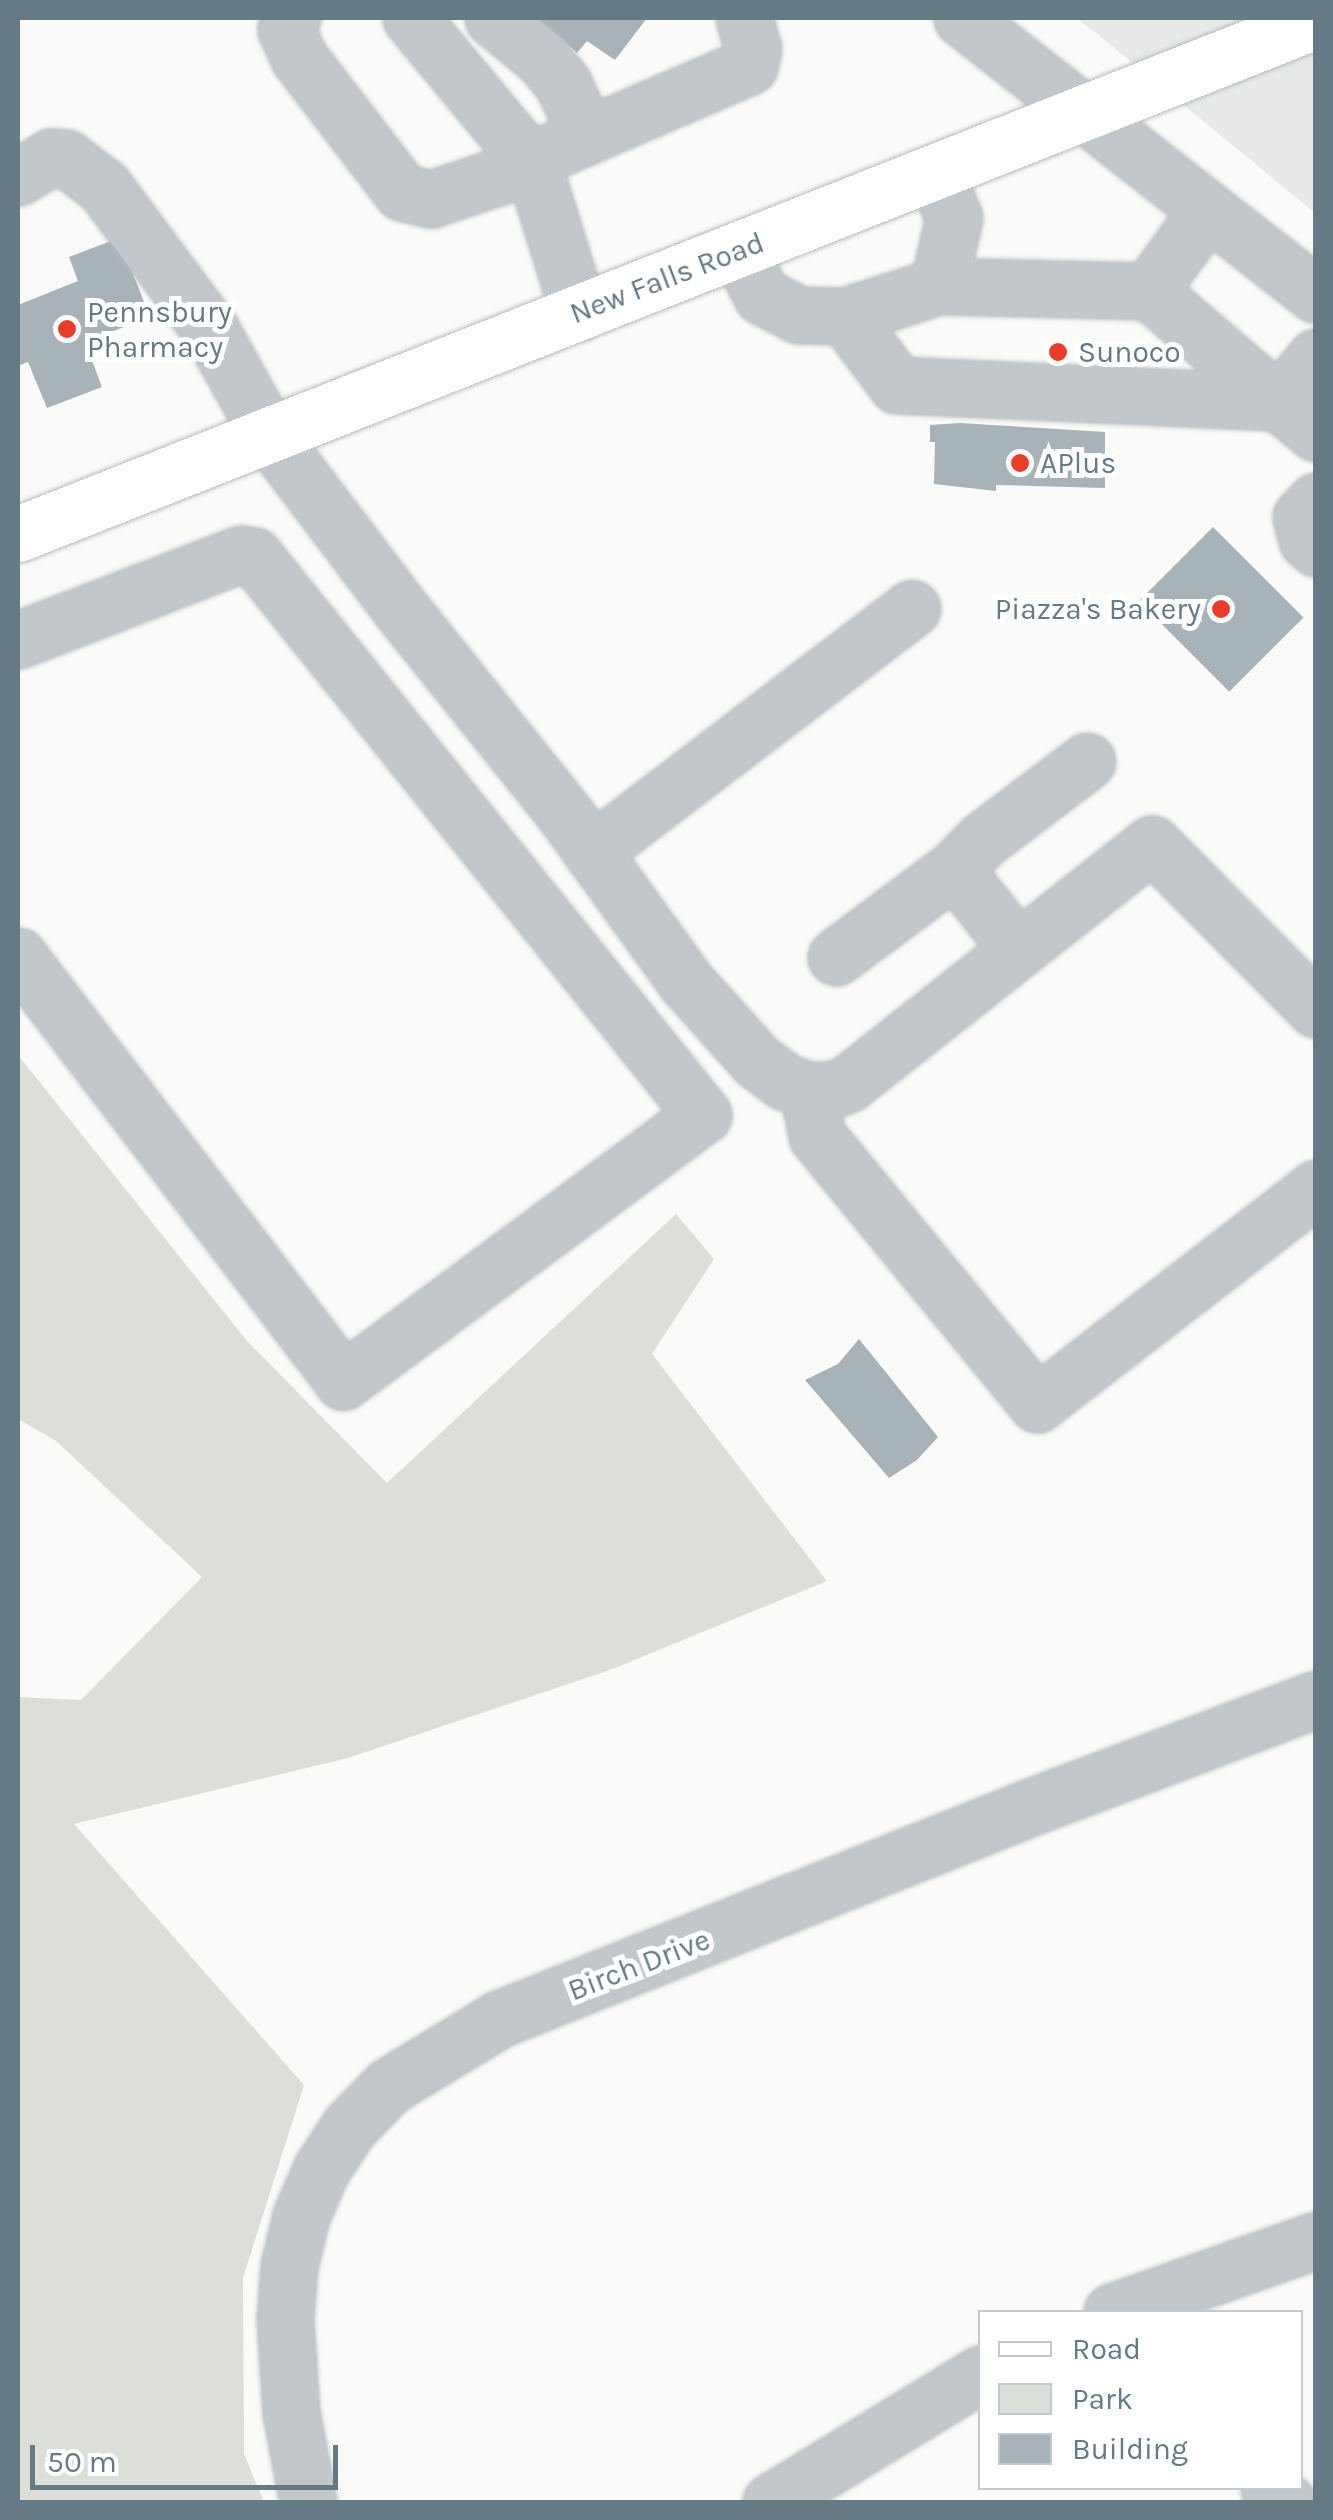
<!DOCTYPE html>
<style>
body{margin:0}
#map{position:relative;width:1333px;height:2520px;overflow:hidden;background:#fafaf8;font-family:Karla,sans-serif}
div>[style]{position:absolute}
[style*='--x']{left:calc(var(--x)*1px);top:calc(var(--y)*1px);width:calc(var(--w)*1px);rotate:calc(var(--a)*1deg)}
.built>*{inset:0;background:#e8eae9}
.green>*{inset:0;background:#dbdfd7}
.building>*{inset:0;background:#a7b3b8;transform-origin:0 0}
.roads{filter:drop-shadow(0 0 2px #b4bbbe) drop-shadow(0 0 2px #b4bbbe)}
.minor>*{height:55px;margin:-27.5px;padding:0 27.5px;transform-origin:27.5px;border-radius:27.5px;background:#c1c7ca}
.major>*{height:55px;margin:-27.5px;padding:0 27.5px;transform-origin:27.5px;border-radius:27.5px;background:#fff}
.dots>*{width:28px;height:28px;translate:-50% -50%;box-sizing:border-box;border:5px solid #fff;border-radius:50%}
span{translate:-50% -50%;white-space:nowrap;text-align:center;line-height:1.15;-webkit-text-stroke:10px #fff;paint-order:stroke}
.street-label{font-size:30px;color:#647a84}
.poi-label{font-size:30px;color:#647a84}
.left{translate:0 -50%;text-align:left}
.right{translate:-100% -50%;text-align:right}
.frame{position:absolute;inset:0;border:20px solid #647a84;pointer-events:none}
.legend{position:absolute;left:978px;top:2310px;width:325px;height:180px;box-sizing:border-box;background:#fff;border:2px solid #c1cace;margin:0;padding:12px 18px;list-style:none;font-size:30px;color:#647a84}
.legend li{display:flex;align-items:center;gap:20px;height:50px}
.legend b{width:50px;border:2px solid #c1cace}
.scale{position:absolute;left:30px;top:2445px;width:308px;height:45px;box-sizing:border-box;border:5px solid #647a84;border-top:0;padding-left:12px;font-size:30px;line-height:35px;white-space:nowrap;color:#647a84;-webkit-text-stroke:8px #fff;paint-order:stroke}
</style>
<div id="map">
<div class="built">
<div style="clip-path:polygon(1076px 18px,1315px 18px,1315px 213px,1096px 33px)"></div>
</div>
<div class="green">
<div style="clip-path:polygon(18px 1055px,247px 1341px,387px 1483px,676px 1214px,714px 1259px,652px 1354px,827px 1581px,610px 1670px,348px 1758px,74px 1824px,304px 2085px,243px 2278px,244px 2454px,264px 2502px,18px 2502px,18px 1697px,81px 1700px,202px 1577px,56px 1441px,18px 1419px)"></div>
</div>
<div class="building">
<div style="clip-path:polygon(517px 18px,647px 18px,615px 60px,587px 41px,577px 53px,566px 43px,560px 51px)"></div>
<div style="clip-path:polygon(119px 238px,150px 317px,85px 342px,102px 387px,47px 408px,28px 362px,18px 366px,18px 305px,78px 281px,69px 257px)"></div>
<div style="clip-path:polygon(960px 423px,1105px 432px,1105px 488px,996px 485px,996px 491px,934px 484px,935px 442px,930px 442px,930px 425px)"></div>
<div style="left:1213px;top:527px;width:128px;height:105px;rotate:45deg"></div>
<div style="clip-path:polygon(859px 1339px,938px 1437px,917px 1460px,889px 1478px,805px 1380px,838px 1364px)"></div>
</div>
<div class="roads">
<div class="minor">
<div style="--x:292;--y:18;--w:13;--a:119"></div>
<div style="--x:286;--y:29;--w:32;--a:66"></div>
<div style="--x:299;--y:58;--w:169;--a:52.5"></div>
<div style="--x:402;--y:192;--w:30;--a:14"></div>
<div style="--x:431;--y:199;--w:108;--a:-18.4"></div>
<div style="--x:533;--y:165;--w:191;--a:-129.7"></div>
<div style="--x:493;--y:18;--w:65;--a:39.4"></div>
<div style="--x:543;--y:59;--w:32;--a:51"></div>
<div style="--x:563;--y:84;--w:56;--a:64.8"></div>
<div style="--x:962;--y:18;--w:449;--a:38"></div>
<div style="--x:18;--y:177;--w:39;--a:-31"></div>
<div style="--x:51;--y:157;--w:15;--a:4"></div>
<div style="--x:66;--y:158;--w:48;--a:37.3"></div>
<div style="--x:104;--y:187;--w:179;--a:53.4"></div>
<div style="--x:211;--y:331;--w:119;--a:60.9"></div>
<div style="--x:269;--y:435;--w:216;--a:52.9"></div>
<div style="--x:399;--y:607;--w:269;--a:51.3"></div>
<div style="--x:567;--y:817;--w:203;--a:54.2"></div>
<div style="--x:686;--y:982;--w:106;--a:48.1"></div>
<div style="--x:757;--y:1061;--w:34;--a:37"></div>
<div style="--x:784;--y:1081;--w:26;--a:21"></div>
<div style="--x:808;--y:1090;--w:24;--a:0"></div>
<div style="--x:832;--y:1090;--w:18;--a:-22"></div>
<div style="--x:849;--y:1083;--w:386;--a:-38.3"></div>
<div style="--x:1152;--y:844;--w:233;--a:45.2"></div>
<div style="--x:738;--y:250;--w:52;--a:62.4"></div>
<div style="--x:762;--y:296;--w:42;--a:27.2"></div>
<div style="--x:799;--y:315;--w:46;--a:1.2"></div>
<div style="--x:845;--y:316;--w:98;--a:-17.9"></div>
<div style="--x:938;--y:286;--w:70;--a:-76.8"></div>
<div style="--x:954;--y:218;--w:49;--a:-112.9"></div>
<div style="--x:938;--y:286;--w:211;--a:1.4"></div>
<div style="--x:1149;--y:291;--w:99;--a:-54.1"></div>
<div style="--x:1149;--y:291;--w:170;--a:40.7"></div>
<div style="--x:1278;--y:402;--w:59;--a:-49.8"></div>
<div style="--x:579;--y:313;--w:155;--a:-107.3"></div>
<div style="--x:533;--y:165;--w:18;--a:-41"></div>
<div style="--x:547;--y:153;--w:220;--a:-23.3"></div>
<div style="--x:749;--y:66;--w:17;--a:-77"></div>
<div style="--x:753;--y:49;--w:32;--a:-106"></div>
<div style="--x:845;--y:316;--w:86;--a:53"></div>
<div style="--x:897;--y:385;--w:381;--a:2.6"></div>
<div style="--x:1278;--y:402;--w:49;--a:39.2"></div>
<div style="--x:1316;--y:501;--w:22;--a:133"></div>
<div style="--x:1301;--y:517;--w:24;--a:75"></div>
<div style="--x:1307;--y:540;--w:12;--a:42"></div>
<div style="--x:18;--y:640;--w:239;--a:-21.1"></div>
<div style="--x:241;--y:554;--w:13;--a:9"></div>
<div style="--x:254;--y:556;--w:717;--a:51.23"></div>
<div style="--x:703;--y:1115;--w:448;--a:143.5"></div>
<div style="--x:343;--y:1381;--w:535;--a:-127.41"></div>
<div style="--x:592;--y:852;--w:402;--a:-37.3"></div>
<div style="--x:1018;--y:949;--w:102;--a:-128.7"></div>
<div style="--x:954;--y:869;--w:42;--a:-45"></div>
<div style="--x:984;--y:839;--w:129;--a:-37.1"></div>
<div style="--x:836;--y:957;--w:147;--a:-36.7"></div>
<div style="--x:808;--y:1090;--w:47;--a:78.9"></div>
<div style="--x:817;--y:1136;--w:347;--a:50.6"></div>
<div style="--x:1037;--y:1404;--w:353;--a:-37.7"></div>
<div style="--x:1112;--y:2312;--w:216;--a:-19.4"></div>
<div style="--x:1269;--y:2488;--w:23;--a:38"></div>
<div style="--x:308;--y:2502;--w:92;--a:-100.7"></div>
<div style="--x:291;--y:2412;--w:93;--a:-93.7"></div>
<div style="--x:285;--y:2319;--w:53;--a:-85.7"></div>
<div style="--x:289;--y:2266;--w:51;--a:-76.5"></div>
<div style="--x:301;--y:2216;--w:50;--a:-66.5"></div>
<div style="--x:321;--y:2170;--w:51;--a:-56.9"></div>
<div style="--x:349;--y:2127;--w:57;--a:-45.7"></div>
<div style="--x:389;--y:2086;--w:129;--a:-31.3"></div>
<div style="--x:499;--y:2019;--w:578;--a:-21.73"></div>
<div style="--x:1036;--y:1805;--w:299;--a:-20.7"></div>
<div style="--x:771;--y:2502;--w:246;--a:-31.4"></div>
</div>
<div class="major">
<div style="--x:18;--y:534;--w:1396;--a:-21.57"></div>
</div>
</div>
<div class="dots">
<div style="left:67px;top:329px;background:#e93d29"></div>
<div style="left:1058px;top:352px;background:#e93d29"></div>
<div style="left:1020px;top:463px;background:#e93d29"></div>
<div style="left:1221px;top:609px;background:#e93d29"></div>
</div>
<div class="street-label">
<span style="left:667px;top:278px;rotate:-21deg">New Falls Road</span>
<span style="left:639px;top:1965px;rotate:-21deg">Birch Drive</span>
</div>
<div class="poi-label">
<span class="left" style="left:87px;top:329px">Pennsbury<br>Pharmacy</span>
<span class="left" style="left:1078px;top:352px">Sunoco</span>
<span class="left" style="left:1040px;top:463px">APlus</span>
<span class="right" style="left:1201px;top:609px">Piazza's Bakery</span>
</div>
<div class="frame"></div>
<ul class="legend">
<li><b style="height:12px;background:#fff"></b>Road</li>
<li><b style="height:28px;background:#dbdfd7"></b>Park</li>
<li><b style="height:28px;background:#a7b3b8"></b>Building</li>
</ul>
<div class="scale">50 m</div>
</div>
